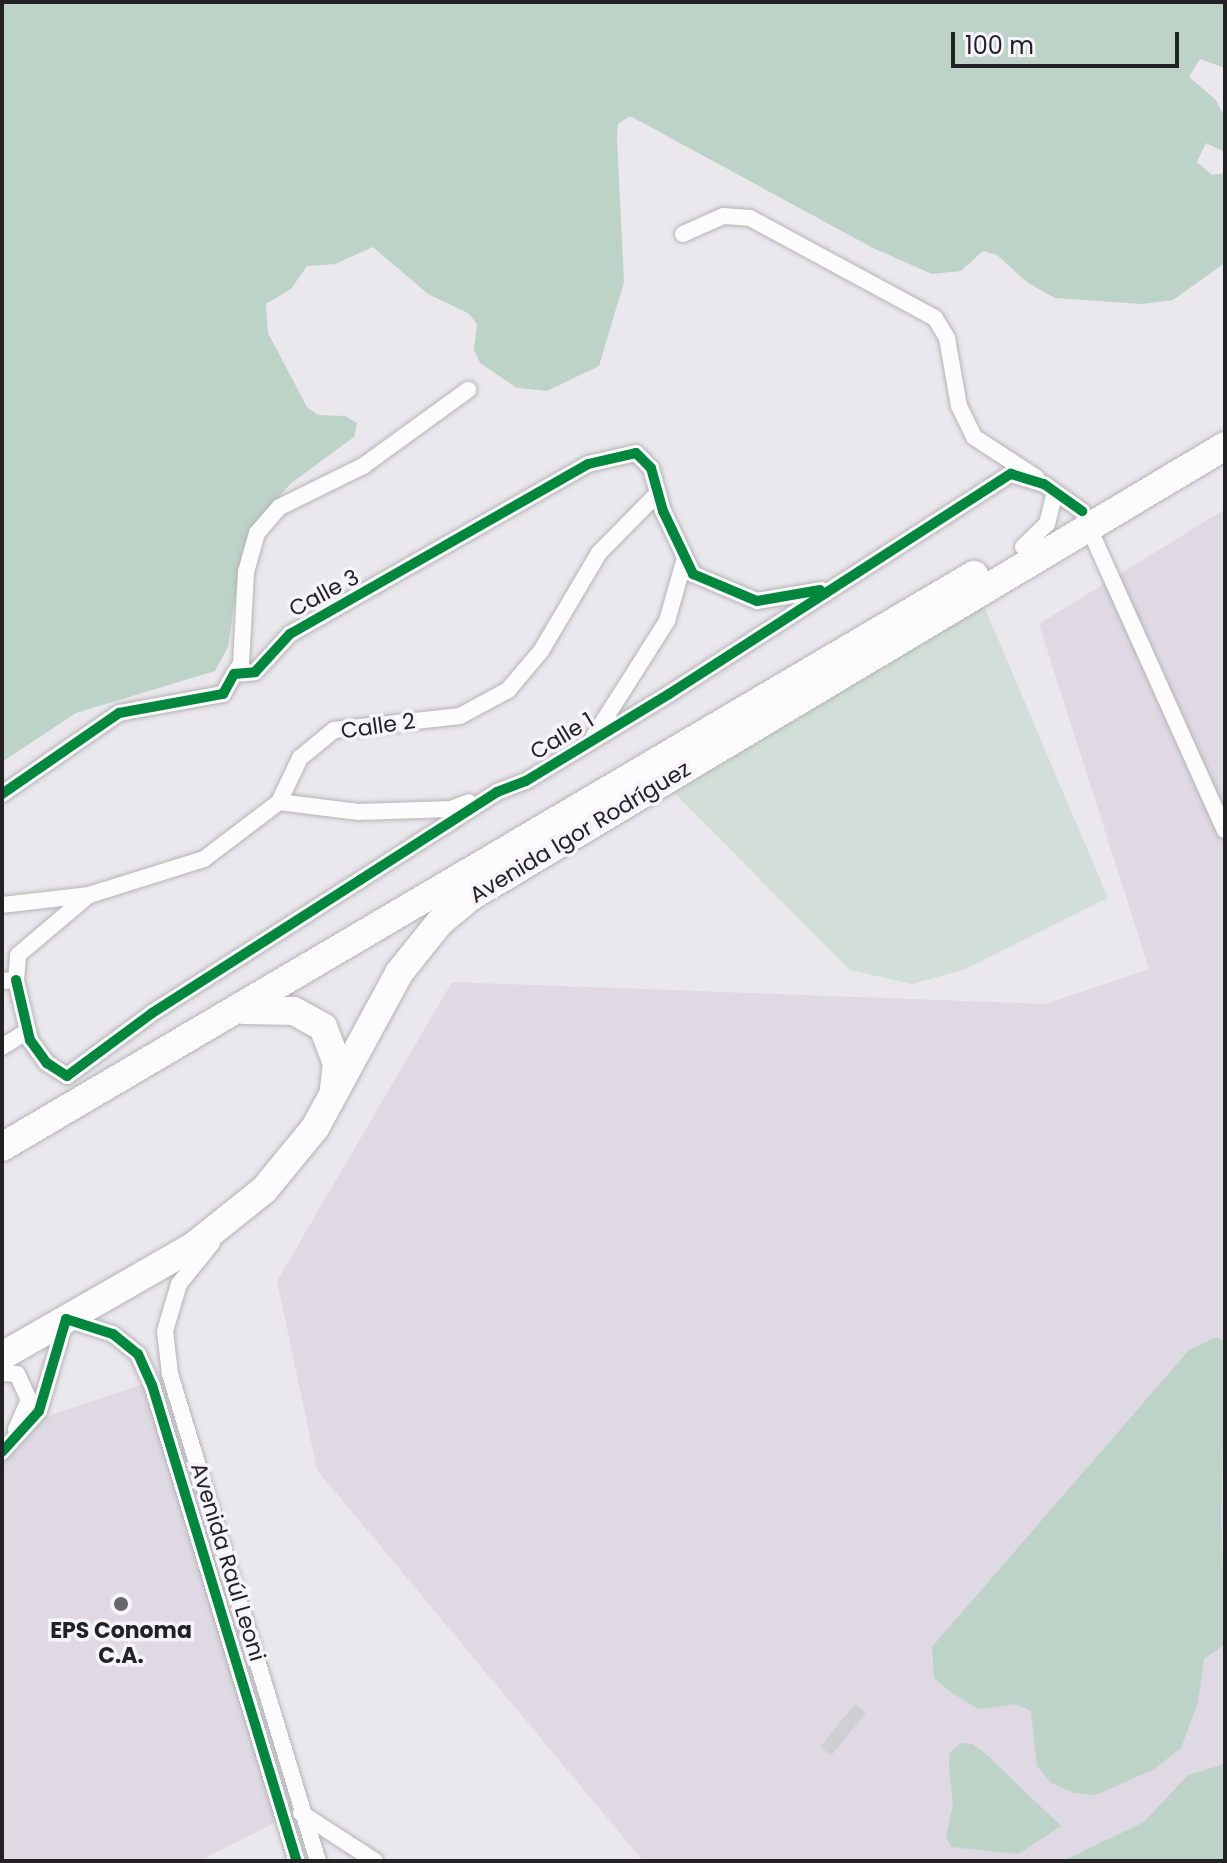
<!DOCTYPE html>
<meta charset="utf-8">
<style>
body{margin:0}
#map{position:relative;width:1227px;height:1863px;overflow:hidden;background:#eae8ec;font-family:Poppins,sans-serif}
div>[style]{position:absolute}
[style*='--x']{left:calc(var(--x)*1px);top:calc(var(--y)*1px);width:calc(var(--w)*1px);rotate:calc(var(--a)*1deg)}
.built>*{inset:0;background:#ded9e3}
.green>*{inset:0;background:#d2dfd8}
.forest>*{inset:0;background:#bdd3c7}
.building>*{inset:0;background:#cfced1;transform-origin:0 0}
.roads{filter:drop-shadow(0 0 2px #b5b3b7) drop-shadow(0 0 2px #b5b3b7)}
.minor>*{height:16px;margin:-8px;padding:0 8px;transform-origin:8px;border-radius:8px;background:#fcfcfc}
.trunk>*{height:28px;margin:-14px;padding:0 14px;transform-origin:14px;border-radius:14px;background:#fcfcfc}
.cycleway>*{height:10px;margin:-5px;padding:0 5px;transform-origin:5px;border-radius:5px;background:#00873e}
.dots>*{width:22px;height:22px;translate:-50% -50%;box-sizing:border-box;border:4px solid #f6f3fb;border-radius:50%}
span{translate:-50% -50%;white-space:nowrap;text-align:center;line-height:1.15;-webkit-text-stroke:7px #f6f3fb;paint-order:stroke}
.street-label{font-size:22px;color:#222124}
.poi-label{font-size:22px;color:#222124;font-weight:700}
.frame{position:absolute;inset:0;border:4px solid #222124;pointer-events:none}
.scale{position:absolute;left:951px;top:32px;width:228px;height:36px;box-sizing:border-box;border:4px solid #222124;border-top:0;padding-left:10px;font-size:24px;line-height:28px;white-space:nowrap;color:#222124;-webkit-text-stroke:6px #f6f3fb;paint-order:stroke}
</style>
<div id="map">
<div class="built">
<div style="clip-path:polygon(1225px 509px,1225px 1861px,643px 1861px,317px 1470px,277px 1281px,452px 982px,1046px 1004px,1149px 969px,1039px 624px)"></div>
<div style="clip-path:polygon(150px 1382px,276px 1822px,199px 1861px,2px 1861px,2px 1449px,39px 1419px)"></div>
</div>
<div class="green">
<div style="clip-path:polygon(984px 606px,1108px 898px,966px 969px,912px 984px,850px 970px,673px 792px)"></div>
</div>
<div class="forest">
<div style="clip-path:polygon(2px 2px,1225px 2px,1225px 68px,1200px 59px,1189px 77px,1216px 100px,1225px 118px,1225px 152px,1206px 143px,1197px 162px,1212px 175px,1225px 173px,1225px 263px,1173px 300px,1142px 304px,1055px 298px,1028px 283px,997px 255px,983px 251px,961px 271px,932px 274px,873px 248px,630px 116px,618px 124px,617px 138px,624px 282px,599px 366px,547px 391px,517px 388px,480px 363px,474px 350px,477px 324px,468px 313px,428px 294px,373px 247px,335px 264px,307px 266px,291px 289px,266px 304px,268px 333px,307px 407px,318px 415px,345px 416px,357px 423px,354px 437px,290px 484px,252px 529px,242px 552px,228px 647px,215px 671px,76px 713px,2px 762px)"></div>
<div style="clip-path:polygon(1217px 1337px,1225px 1342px,1221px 1519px,1225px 1644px,1204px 1659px,1198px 1702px,1181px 1748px,1154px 1769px,1096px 1795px,1074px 1793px,1051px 1783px,1037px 1766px,1031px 1711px,1015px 1704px,978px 1709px,952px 1693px,934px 1678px,932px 1647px,1189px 1350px)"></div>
<div style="clip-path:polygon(961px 1743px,973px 1744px,989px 1757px,1061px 1826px,1018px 1854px,951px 1847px,946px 1837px,953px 1804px,949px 1766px,950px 1752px)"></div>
<div style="clip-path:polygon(1225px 1764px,1225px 1861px,1063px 1861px,1144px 1822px,1188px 1775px)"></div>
</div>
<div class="building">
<div style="left:855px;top:1704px;width:14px;height:55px;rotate:39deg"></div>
</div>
<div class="roads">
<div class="minor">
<div style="--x:683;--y:234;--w:44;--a:-24.2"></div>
<div style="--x:723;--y:216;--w:27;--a:4"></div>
<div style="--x:750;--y:218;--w:210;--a:28.4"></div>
<div style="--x:935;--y:318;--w:23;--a:59"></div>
<div style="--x:947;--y:338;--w:69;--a:80"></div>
<div style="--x:959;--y:406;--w:34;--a:64"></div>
<div style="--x:974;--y:437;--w:75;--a:33.1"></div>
<div style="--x:1089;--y:528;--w:331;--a:65.8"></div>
<div style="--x:1023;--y:547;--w:33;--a:-44"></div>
<div style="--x:1047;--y:524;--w:33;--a:-76"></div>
<div style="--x:234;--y:674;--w:12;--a:-55"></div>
<div style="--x:241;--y:664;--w:92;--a:-86.9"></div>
<div style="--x:246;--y:572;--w:41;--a:-74.2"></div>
<div style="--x:257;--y:533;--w:35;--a:-49"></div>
<div style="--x:280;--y:507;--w:93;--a:-26.3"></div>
<div style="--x:363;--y:466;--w:130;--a:-35.9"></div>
<div style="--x:594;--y:736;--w:136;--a:-57.6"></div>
<div style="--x:667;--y:621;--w:66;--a:-74.1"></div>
<div style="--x:2;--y:794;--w:142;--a:-34.7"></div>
<div style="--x:119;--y:713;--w:106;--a:-10.4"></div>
<div style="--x:223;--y:694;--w:23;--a:-61"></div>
<div style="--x:234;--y:674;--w:21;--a:-5"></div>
<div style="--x:255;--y:672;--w:52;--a:-47.4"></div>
<div style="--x:290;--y:634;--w:343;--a:-29.7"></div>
<div style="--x:588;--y:464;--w:49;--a:-12.9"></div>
<div style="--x:636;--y:453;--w:21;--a:45"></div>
<div style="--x:651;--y:468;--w:45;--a:74.4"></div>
<div style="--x:663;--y:511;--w:70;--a:64.5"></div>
<div style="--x:693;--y:574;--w:69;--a:22.9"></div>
<div style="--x:757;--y:601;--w:66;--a:-9.6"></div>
<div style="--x:279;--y:802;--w:80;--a:7.2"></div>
<div style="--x:358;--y:812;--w:93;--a:-1.8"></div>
<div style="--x:451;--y:809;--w:19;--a:-21"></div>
<div style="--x:2;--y:905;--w:87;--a:-6.6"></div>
<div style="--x:16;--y:980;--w:62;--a:76.9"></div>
<div style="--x:30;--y:1040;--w:29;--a:54"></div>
<div style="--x:47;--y:1063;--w:24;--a:33"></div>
<div style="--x:67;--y:1076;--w:106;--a:-36.5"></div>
<div style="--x:152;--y:1013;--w:247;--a:-32.6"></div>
<div style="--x:360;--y:880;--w:163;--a:-32.7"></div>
<div style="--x:497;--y:792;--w:31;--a:-21"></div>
<div style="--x:526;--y:781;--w:167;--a:-31.3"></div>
<div style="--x:669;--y:694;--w:407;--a:-32.8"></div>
<div style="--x:1011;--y:474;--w:34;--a:17"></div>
<div style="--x:1044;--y:484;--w:47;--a:35.4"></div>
<div style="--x:2;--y:981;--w:14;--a:-4"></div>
<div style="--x:16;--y:980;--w:25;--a:-85"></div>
<div style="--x:18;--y:955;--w:93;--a:-40.2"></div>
<div style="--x:89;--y:895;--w:121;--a:-17.4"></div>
<div style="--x:204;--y:859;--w:94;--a:-37.2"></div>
<div style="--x:279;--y:802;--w:49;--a:-64.5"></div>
<div style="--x:300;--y:758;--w:44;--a:-39.5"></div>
<div style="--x:334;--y:730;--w:127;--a:-6.3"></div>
<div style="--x:460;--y:716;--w:55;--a:-28.4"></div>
<div style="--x:508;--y:690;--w:51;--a:-49.8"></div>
<div style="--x:541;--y:651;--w:114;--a:-59.4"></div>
<div style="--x:599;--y:553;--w:84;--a:-45.5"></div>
<div style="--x:2;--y:1047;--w:31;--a:-32"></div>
<div style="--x:212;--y:1243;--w:53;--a:128.8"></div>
<div style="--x:179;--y:1284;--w:49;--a:106.6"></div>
<div style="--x:165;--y:1331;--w:43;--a:83.4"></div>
<div style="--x:170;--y:1374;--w:509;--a:73.1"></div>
<div style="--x:2;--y:1373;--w:15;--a:4"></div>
<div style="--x:17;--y:1374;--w:29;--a:65"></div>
<div style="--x:29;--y:1400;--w:32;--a:114"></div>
<div style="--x:2;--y:1452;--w:55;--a:-47.9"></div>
<div style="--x:39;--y:1411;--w:96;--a:-73.6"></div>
<div style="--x:66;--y:1319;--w:49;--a:17.7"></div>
<div style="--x:113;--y:1334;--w:32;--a:39"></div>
<div style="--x:138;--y:1354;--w:34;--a:66"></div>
<div style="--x:152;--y:1385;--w:498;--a:73.1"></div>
<div style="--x:301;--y:1813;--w:88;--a:33"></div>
</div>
<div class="trunk">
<div style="--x:244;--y:1010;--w:50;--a:1.1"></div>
<div style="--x:294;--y:1011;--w:33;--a:29"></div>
<div style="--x:323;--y:1027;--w:40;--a:69"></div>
<div style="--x:337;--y:1064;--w:26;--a:97"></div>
<div style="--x:2;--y:1147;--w:1128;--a:-30.48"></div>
<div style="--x:2;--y:1356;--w:221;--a:-29.8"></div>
<div style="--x:194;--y:1246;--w:90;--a:-38.7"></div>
<div style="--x:264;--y:1190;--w:80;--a:-50.6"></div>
<div style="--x:315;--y:1128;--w:176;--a:-61.5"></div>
<div style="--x:399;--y:973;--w:65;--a:-51.2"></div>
<div style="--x:440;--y:922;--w:39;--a:-40"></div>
<div style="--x:470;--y:897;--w:879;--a:-30.85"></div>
</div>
</div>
<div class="cycleway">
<div style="--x:2;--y:794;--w:142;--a:-34.7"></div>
<div style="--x:119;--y:713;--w:106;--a:-10.4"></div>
<div style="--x:223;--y:694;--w:23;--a:-61"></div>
<div style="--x:234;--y:674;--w:21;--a:-5"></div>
<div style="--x:255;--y:672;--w:52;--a:-47.4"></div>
<div style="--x:290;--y:634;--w:343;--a:-29.7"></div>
<div style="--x:588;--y:464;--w:49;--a:-12.9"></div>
<div style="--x:636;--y:453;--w:21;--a:45"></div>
<div style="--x:651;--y:468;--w:45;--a:74.4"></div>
<div style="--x:663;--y:511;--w:70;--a:64.5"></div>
<div style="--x:693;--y:574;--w:69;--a:22.9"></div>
<div style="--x:757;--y:601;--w:64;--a:-9.9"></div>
<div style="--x:16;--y:980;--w:62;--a:76.9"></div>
<div style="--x:30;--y:1040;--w:29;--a:54"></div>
<div style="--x:47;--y:1063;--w:24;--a:33"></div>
<div style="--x:67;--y:1076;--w:106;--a:-36.5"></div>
<div style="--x:152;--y:1013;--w:247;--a:-32.6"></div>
<div style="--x:360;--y:880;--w:163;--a:-32.7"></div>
<div style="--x:497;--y:792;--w:31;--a:-21"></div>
<div style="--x:526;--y:781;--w:167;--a:-31.3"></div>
<div style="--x:669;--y:694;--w:407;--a:-32.8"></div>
<div style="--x:1011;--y:474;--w:34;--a:17"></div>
<div style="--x:1044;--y:484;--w:47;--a:35.4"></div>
<div style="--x:2;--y:1452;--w:55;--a:-47.9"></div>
<div style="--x:39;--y:1411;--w:96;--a:-73.6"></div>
<div style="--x:66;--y:1319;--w:49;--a:17.7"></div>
<div style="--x:113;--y:1334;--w:32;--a:39"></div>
<div style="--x:138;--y:1354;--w:34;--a:66"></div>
<div style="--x:152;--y:1385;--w:498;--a:73.1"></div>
</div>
<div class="dots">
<div style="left:121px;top:1604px;background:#68676a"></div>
</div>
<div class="street-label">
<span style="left:324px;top:593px;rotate:-28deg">Calle 3</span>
<span style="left:378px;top:726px;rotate:-8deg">Calle 2</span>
<span style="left:562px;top:736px;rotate:-31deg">Calle 1</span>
<span style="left:580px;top:832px;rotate:-31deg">Avenida Igor Rodríguez</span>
<span style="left:228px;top:1562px;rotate:73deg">Avenida Raúl Leoni</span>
</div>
<div class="poi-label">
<span style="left:121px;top:1643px">EPS Conoma<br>C.A.</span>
</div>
<div class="frame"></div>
<div class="scale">100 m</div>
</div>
